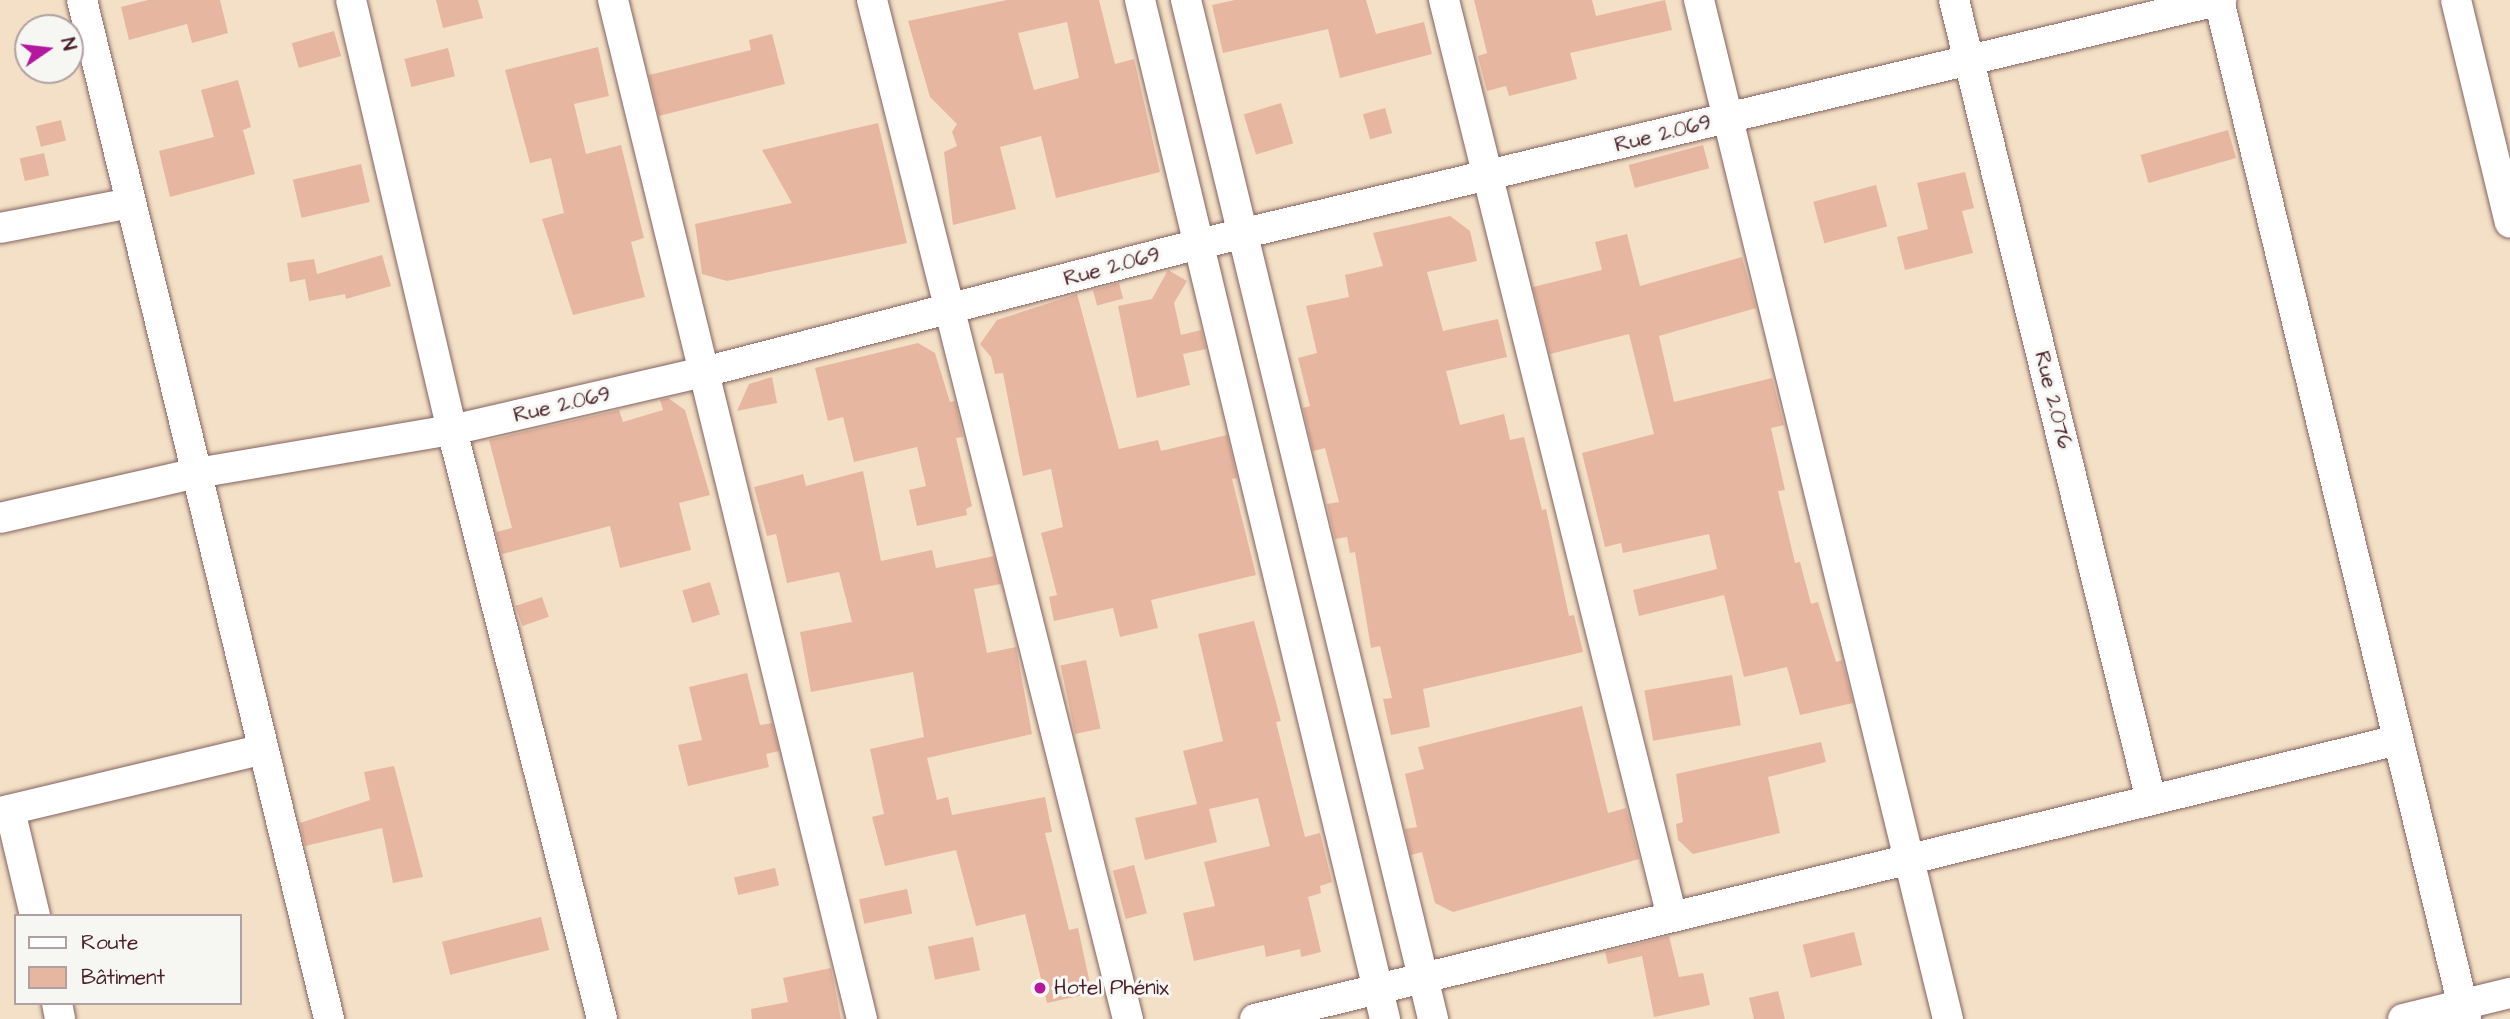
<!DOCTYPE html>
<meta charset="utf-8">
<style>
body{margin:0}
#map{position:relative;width:2510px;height:1019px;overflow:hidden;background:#f3e0c6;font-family:"Architects Daughter",sans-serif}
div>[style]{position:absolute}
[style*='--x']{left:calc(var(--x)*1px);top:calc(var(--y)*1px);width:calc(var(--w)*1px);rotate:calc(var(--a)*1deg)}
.building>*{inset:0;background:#e7b6a0;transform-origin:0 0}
.roads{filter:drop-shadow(0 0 2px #856361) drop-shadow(0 0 2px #856361)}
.minor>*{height:30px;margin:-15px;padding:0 15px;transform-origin:15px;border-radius:15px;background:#fff}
.dots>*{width:19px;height:19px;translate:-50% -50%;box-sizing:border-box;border:4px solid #f6f6f2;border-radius:50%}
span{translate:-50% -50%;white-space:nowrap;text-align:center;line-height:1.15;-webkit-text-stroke:6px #f6f6f2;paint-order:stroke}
.street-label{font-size:21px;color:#4a1f2b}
.poi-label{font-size:21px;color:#4a1f2b}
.left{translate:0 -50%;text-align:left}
.legend{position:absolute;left:14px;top:914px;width:228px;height:91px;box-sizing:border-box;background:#f6f6f2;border:2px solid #b1a0a2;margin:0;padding:9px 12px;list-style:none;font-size:21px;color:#4a1f2b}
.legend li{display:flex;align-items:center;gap:14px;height:35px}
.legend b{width:35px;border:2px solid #b1a0a2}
.north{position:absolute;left:14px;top:14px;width:70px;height:70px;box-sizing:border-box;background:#f6f6f2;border:2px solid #b1a0a2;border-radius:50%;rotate:76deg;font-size:19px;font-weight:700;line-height:28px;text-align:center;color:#4a1f2b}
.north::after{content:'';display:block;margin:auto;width:24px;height:32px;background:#b5179e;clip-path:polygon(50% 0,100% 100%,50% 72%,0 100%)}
</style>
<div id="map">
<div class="building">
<div style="clip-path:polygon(148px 0,220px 0,228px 33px,192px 43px,187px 24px,129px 40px,121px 7px)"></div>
<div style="clip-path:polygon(436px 0,478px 0,483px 18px,443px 28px)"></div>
<div style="clip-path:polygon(evenodd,1007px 0,1099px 0,1115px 64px,1134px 59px,1160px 172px,1056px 198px,1041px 136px,1000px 147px,1016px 209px,953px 225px,944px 152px,957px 146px,952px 132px,957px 124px,930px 97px,908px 21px,1007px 0,1067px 22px,1079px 78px,1034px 90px,1018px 33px,1067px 22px)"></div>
<div style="clip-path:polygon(1235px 0,1366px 0,1376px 34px,1424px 22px,1432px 54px,1340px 78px,1328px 29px,1223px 53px,1212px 5px)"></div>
<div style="clip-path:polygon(1474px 0,1592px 0,1596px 16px,1665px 0,1672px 30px,1570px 53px,1577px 79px,1509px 96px,1506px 86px,1487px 91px,1478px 56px,1487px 53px)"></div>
<div style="left:334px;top:31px;width:26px;height:44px;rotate:74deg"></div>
<div style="clip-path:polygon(772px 34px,785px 84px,659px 116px,649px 75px,751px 50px,749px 40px)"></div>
<div style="clip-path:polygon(598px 47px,609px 96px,574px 104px,586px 154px,621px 145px,644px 238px,631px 242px,645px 297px,573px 315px,542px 219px,564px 213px,551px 158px,530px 163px,505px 70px)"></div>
<div style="left:448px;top:48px;width:29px;height:45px;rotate:76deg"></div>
<div style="clip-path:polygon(238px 80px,251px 127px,243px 130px,255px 174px,170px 197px,159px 151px,214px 137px,201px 90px)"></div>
<div style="left:1281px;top:103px;width:42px;height:39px;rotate:73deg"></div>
<div style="left:1385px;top:108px;width:26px;height:23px;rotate:74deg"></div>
<div style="left:61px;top:120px;width:21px;height:26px;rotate:76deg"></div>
<div style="clip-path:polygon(878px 123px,907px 243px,727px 281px,702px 274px,695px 224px,792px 203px,762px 150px)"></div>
<div style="left:2228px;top:130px;width:29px;height:91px;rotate:74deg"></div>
<div style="left:1703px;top:145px;width:24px;height:77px;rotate:75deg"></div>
<div style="left:44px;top:153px;width:23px;height:25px;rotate:77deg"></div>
<div style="left:361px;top:164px;width:39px;height:70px;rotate:77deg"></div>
<div style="clip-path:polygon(1965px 172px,1974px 208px,1962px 211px,1973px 253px,1905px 270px,1897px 237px,1928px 229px,1917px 183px)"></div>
<div style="left:1876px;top:185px;width:43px;height:65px;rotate:75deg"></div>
<div style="clip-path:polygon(1450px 216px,1470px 231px,1477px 261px,1427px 272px,1443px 331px,1498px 319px,1507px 357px,1446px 371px,1460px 425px,1504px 414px,1510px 440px,1524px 437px,1542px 510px,1546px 509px,1569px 616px,1574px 615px,1583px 652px,1423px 689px,1430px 727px,1391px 735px,1383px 699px,1392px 698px,1380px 646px,1371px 648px,1355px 552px,1350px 553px,1347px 537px,1335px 539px,1327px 504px,1339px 502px,1325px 448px,1313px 451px,1303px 408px,1310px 406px,1298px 358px,1317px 353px,1306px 306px,1349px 297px,1345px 275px,1383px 266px,1373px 233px)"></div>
<div style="clip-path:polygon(1627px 234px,1640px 286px,1742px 257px,1756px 308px,1659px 336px,1674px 402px,1772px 378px,1784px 425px,1771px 428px,1785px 490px,1778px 491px,1795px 563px,1800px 562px,1811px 604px,1818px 602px,1836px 662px,1842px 660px,1853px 703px,1800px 715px,1787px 667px,1744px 677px,1724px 595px,1639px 616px,1633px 590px,1717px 569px,1709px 534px,1623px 553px,1621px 543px,1605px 547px,1582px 453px,1654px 434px,1629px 334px,1550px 354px,1533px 287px,1602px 270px,1595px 242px)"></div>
<div style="clip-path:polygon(382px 255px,391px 286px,346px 299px,345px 294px,309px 301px,305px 279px,290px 282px,287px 263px,314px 259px,317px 274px)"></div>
<div style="clip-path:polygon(1168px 270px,1187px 281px,1174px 303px,1181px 335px,1201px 330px,1206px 349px,1183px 354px,1190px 385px,1137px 398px,1118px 306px,1152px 299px)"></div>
<div style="left:1119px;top:283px;width:16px;height:27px;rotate:75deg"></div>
<div style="clip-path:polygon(1077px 294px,1119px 449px,1158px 440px,1161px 451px,1227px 435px,1237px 478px,1232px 479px,1256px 575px,1151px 600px,1158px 628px,1120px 637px,1113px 608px,1054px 621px,1049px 597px,1057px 595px,1041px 533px,1063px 527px,1051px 469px,1023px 476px,1003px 373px,995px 374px,991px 357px,980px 344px,997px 320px)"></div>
<div style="clip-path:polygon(918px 343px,935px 353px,950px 402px,955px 401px,963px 437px,956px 438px,972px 506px,966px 509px,967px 515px,917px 526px,909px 490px,926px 486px,917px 447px,854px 462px,843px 417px,828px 421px,815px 368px)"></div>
<div style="clip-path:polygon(772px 377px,777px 403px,737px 411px,749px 384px)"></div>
<div style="clip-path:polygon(668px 398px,685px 410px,710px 495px,679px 503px,691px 550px,620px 568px,610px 526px,502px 554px,496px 532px,512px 528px,489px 440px,619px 410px,623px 422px,663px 410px,660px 400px)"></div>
<div style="clip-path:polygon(863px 471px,881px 561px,932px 550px,936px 568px,994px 556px,1001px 584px,974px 589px,987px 653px,1016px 647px,1032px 734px,927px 758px,937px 800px,948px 797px,952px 815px,1045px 797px,1052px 832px,1045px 833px,1069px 930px,1078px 928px,1092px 993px,1047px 1003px,1025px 914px,976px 926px,956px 850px,885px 866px,872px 817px,884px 814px,870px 749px,924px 737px,913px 672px,811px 692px,800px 632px,852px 622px,839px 572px,787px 583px,776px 534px,767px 536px,754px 487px,803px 474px,806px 486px)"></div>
<div style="left:710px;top:582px;width:34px;height:29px;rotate:73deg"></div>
<div style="left:542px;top:597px;width:21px;height:28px;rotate:71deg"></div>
<div style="clip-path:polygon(1254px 621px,1281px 721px,1276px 722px,1305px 837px,1320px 833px,1332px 882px,1320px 886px,1321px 893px,1308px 897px,1321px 952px,1301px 957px,1300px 949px,1266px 957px,1264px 945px,1194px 961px,1183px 913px,1215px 906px,1204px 862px,1270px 846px,1258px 798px,1209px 809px,1217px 842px,1145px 860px,1135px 818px,1197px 804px,1183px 751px,1223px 741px,1198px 634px)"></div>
<div style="left:1086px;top:660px;width:70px;height:26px;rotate:78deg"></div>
<div style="clip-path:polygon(747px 673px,760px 725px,772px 723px,779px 751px,766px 754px,769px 767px,688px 786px,678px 745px,702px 740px,689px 687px)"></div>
<div style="left:1732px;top:675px;width:51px;height:89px;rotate:80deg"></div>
<div style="clip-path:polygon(1582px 706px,1608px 813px,1626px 808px,1639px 859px,1453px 912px,1435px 903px,1422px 852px,1411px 855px,1405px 829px,1417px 827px,1405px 774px,1424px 769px,1418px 747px)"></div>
<div style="clip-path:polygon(1821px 742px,1826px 762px,1768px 777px,1780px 833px,1693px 854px,1678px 840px,1676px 824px,1683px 822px,1676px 774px)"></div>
<div style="clip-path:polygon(394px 766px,423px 877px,393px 883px,382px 828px,305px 846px,300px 823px,370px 800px,364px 772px)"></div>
<div style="left:1134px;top:865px;width:50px;height:22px;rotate:75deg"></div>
<div style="left:775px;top:868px;width:18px;height:42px;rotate:77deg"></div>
<div style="left:907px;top:889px;width:25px;height:49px;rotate:78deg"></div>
<div style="left:541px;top:917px;width:34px;height:102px;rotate:76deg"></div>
<div style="left:1854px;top:932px;width:34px;height:53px;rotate:76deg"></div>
<div style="clip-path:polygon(1669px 936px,1679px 977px,1703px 973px,1710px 1005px,1654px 1017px,1642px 956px,1608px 964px,1605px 952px)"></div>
<div style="left:973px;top:937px;width:34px;height:46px;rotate:78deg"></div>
<div style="clip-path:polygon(831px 968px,841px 1019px,752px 1019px,751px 1009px,788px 1002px,783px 978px)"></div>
<div style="clip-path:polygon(1778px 991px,1785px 1019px,1754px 1019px,1749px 998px)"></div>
</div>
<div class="roads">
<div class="minor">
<div style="--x:82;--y:0;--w:1049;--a:76.37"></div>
<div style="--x:351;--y:0;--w:442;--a:76.8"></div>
<div style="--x:452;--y:430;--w:608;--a:75.71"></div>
<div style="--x:613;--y:0;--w:1049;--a:76.27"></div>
<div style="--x:872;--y:0;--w:1051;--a:75.9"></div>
<div style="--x:1140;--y:0;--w:1048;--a:76.48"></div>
<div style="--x:1186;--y:0;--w:1049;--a:76.37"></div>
<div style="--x:1444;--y:0;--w:945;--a:76.04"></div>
<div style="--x:1699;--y:0;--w:1049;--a:76.27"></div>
<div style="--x:1954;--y:0;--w:824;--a:76.17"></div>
<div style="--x:2219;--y:0;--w:1049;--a:76.37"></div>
<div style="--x:2456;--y:0;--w:229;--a:76.4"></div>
<div style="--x:0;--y:228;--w:133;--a:-10.8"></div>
<div style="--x:0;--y:518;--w:202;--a:-12.9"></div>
<div style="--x:197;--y:473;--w:259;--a:-9.6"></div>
<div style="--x:452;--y:430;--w:259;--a:-13"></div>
<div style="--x:704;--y:372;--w:511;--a:-14.5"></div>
<div style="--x:1199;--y:244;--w:1051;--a:-13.43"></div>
<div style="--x:10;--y:810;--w:109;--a:76.7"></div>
<div style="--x:0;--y:812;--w:268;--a:-13.4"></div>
<div style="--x:57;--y:1003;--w:16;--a:79"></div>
<div style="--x:1255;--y:1019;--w:1177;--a:-13.72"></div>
<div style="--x:2403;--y:1019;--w:110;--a:-13.7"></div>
</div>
</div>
<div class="dots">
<div style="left:1040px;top:988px;background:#b5179e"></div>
</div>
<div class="street-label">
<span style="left:1663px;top:134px;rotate:-14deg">Rue 2.069</span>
<span style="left:1112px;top:267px;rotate:-15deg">Rue 2.069</span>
<span style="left:2053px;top:400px;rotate:76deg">Rue 2.076</span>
<span style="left:562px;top:405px;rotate:-13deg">Rue 2.069</span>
</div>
<div class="poi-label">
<span class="left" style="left:1054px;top:988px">Hotel Phénix</span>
</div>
<ul class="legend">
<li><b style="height:9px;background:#fff"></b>Route</li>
<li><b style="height:19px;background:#e7b6a0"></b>Bâtiment</li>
</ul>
<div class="north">N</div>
</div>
